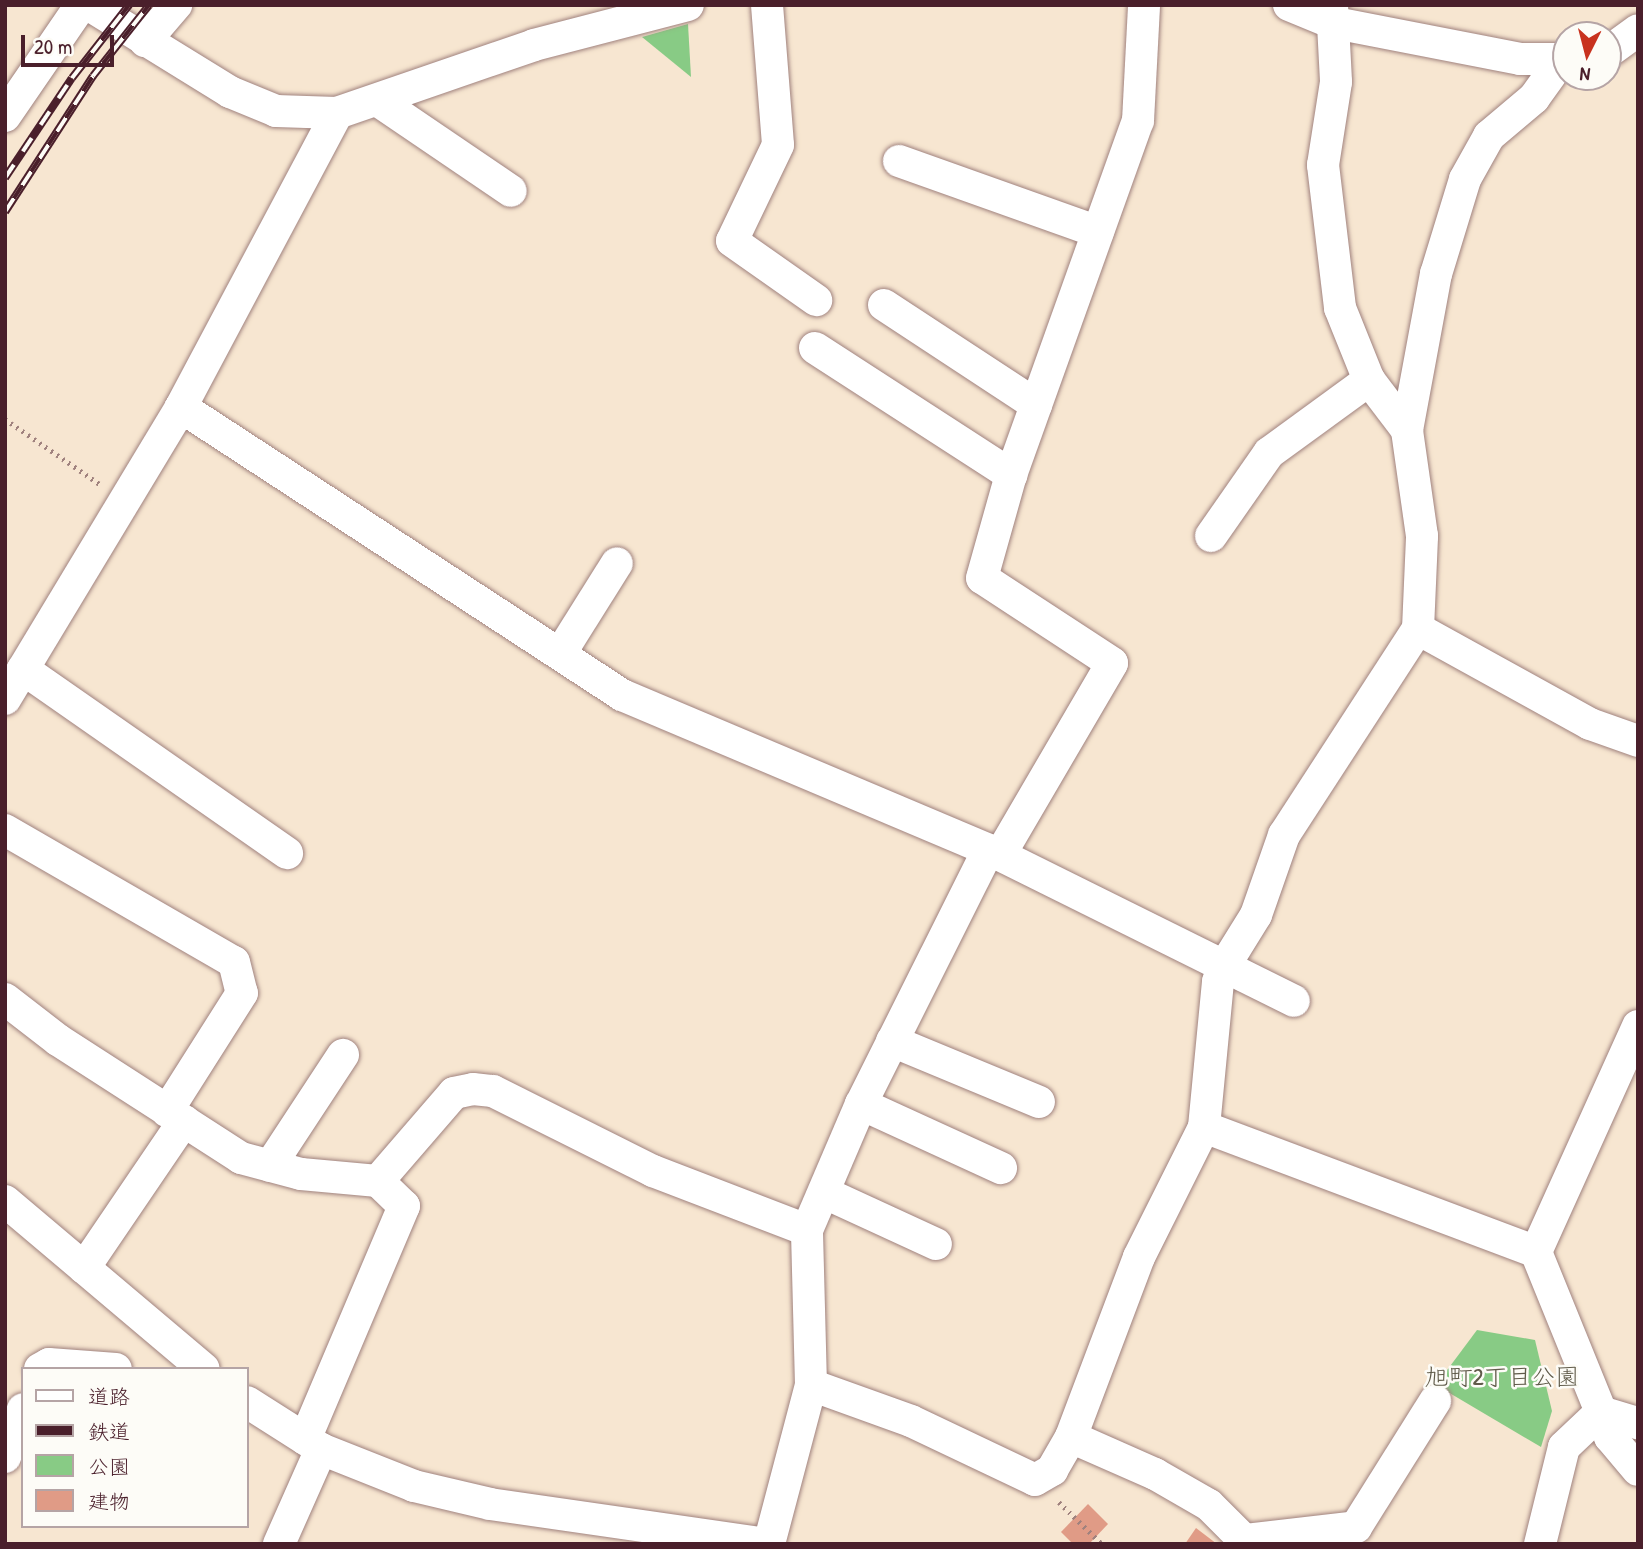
<!DOCTYPE html>
<meta charset="utf-8">
<style>
body{margin:0}
#map{position:relative;width:1643px;height:1549px;overflow:hidden;background:#f7e6d1;font-family:"Patrick Hand","Klee One",sans-serif}
div>[style]{position:absolute}
[style*='--x']{left:calc(var(--x)*1px);top:calc(var(--y)*1px);width:calc(var(--w)*1px);rotate:calc(var(--a)*1deg)}
.green>*{inset:0;background:#88cb85}
.building>*{inset:0;background:#e09b86}
.path>*{height:4.5px;margin-top:-2.25px;transform-origin:0;background:repeating-linear-gradient(90deg,#a0827e 0 2px,transparent 0 7px)}
.roads{filter:drop-shadow(0 0 2px #a0827e) drop-shadow(0 0 2px #a0827e)}
.minor>*{height:32px;margin:-16px;padding:0 16px;transform-origin:16px;border-radius:16px;background:#fff}
.rail>*{height:8px;margin-top:-4px;transform-origin:0;background:repeating-linear-gradient(90deg,#fdfcf7 0 16px,#4a1f2b 0 32px);box-sizing:border-box;border-block:2px solid #4a1f2b}
span{translate:-50% -50%;white-space:nowrap;text-align:center;line-height:1.15;-webkit-text-stroke:5px #fdfcf7;paint-order:stroke}
.park-label{font-size:24px;color:#605b4a}
.frame{position:absolute;inset:0;border:7px solid #4a1f2b;pointer-events:none}
.legend{position:absolute;left:21px;top:1367px;width:228px;height:161px;box-sizing:border-box;background:#fdfcf7;border:2px solid #b5a4a5;margin:0;padding:9px 12px;list-style:none;font-size:21px;color:#4a1f2b}
.legend li{display:flex;align-items:center;gap:14px;height:35px}
.legend b{width:35px;border:2px solid #b5a4a5}
.north{position:absolute;left:1552px;top:21px;width:70px;height:70px;box-sizing:border-box;background:#fdfcf7;border:2px solid #b5a4a5;border-radius:50%;rotate:186deg;font-size:19px;font-weight:700;line-height:28px;text-align:center;color:#4a1f2b}
.north::after{content:'';display:block;margin:auto;width:24px;height:32px;background:#c8321e;clip-path:polygon(50% 0,100% 100%,50% 72%,0 100%)}
.scale{position:absolute;left:21px;top:35px;width:93px;height:32px;box-sizing:border-box;border:4px solid #4a1f2b;border-top:0;padding-left:9px;font-size:21px;line-height:24px;white-space:nowrap;color:#4a1f2b;-webkit-text-stroke:5px #fdfcf7;paint-order:stroke}
</style>
<div id="map">
<div class="green">
<div style="clip-path:polygon(688px 24px,691px 77px,642px 37px)"></div>
<div style="clip-path:polygon(1477px 1330px,1535px 1340px,1552px 1411px,1541px 1447px,1436px 1385px)"></div>
</div>
<div class="building">
<div style="clip-path:polygon(1088px 1504px,1108px 1524px,1089px 1544px,1073px 1544px,1061px 1532px)"></div>
<div style="clip-path:polygon(1196px 1528px,1217px 1544px,1185px 1544px)"></div>
</div>
<div class="path">
<div style="--x:5;--y:419;--w:116;--a:34.5"></div>
<div style="--x:1059;--y:1502;--w:60;--a:44.3"></div>
</div>
<div class="roads">
<div class="minor">
<div style="--x:89;--y:5;--w:166;--a:31.7"></div>
<div style="--x:230;--y:92;--w:50;--a:22.4"></div>
<div style="--x:276;--y:111;--w:61;--a:1.9"></div>
<div style="--x:337;--y:113;--w:208;--a:-19"></div>
<div style="--x:534;--y:45;--w:159;--a:-14.6"></div>
<div style="--x:767;--y:5;--w:140;--a:85.5"></div>
<div style="--x:778;--y:145;--w:106;--a:115.6"></div>
<div style="--x:732;--y:241;--w:103;--a:35.1"></div>
<div style="--x:1289;--y:5;--w:44;--a:22.5"></div>
<div style="--x:1330;--y:22;--w:194;--a:11"></div>
<div style="--x:1520;--y:59;--w:46;--a:0"></div>
<div style="--x:1332;--y:5;--w:77;--a:87"></div>
<div style="--x:1336;--y:82;--w:84;--a:98.9"></div>
<div style="--x:1323;--y:165;--w:144;--a:83.2"></div>
<div style="--x:1340;--y:308;--w:78;--a:68.1"></div>
<div style="--x:1369;--y:380;--w:63;--a:52.8"></div>
<div style="--x:145;--y:41;--w:48;--a:-49.3"></div>
<div style="--x:1608;--y:52;--w:37;--a:-36"></div>
<div style="--x:380;--y:102;--w:158;--a:34.2"></div>
<div style="--x:5;--y:116;--w:135;--a:-55.6"></div>
<div style="--x:899;--y:161;--w:211;--a:19.6"></div>
<div style="--x:884;--y:305;--w:182;--a:33.3"></div>
<div style="--x:815;--y:348;--w:234;--a:32.9"></div>
<div style="--x:181;--y:407;--w:527;--a:33.15"></div>
<div style="--x:622;--y:695;--w:410;--a:22.9"></div>
<div style="--x:1000;--y:855;--w:328;--a:26.4"></div>
<div style="--x:1211;--y:536;--w:101;--a:-55.1"></div>
<div style="--x:1269;--y:453;--w:124;--a:-36.1"></div>
<div style="--x:1418;--y:629;--w:196;--a:28.9"></div>
<div style="--x:1590;--y:724;--w:51;--a:19.5"></div>
<div style="--x:560;--y:654;--w:107;--a:-57.9"></div>
<div style="--x:23;--y:669;--w:322;--a:34.9"></div>
<div style="--x:5;--y:699;--w:341;--a:-58.9"></div>
<div style="--x:181;--y:407;--w:333;--a:-62"></div>
<div style="--x:5;--y:830;--w:264;--a:30"></div>
<div style="--x:234;--y:962;--w:32;--a:76"></div>
<div style="--x:242;--y:993;--w:140;--a:122.4"></div>
<div style="--x:1000;--y:855;--w:222;--a:-59.7"></div>
<div style="--x:1112;--y:663;--w:155;--a:-146.8"></div>
<div style="--x:982;--y:578;--w:107;--a:-74.3"></div>
<div style="--x:1011;--y:475;--w:376;--a:-70.3"></div>
<div style="--x:1138;--y:121;--w:116;--a:-87"></div>
<div style="--x:5;--y:999;--w:67;--a:37.7"></div>
<div style="--x:58;--y:1040;--w:218;--a:32.8"></div>
<div style="--x:241;--y:1158;--w:62;--a:14.9"></div>
<div style="--x:301;--y:1174;--w:77;--a:5.2"></div>
<div style="--x:378;--y:1181;--w:36;--a:44"></div>
<div style="--x:404;--y:1206;--w:253;--a:113"></div>
<div style="--x:1638;--y:1026;--w:248;--a:114.3"></div>
<div style="--x:1536;--y:1252;--w:173;--a:67.9"></div>
<div style="--x:1601;--y:1412;--w:39;--a:17"></div>
<div style="--x:892;--y:1041;--w:159;--a:22.5"></div>
<div style="--x:861;--y:1104;--w:154;--a:24.6"></div>
<div style="--x:1204;--y:1127;--w:355;--a:20.6"></div>
<div style="--x:270;--y:1166;--w:133;--a:-56.7"></div>
<div style="--x:378;--y:1181;--w:116;--a:-49.2"></div>
<div style="--x:454;--y:1093;--w:19;--a:-12"></div>
<div style="--x:473;--y:1089;--w:20;--a:6"></div>
<div style="--x:493;--y:1091;--w:179;--a:26.6"></div>
<div style="--x:653;--y:1171;--w:165;--a:21"></div>
<div style="--x:825;--y:1193;--w:122;--a:24.7"></div>
<div style="--x:5;--y:1201;--w:260;--a:40.2"></div>
<div style="--x:84;--y:1268;--w:178;--a:-55.8"></div>
<div style="--x:40;--y:1369;--w:10;--a:-29"></div>
<div style="--x:49;--y:1364;--w:67;--a:4.3"></div>
<div style="--x:811;--y:1385;--w:106;--a:19.8"></div>
<div style="--x:911;--y:1421;--w:137;--a:25.4"></div>
<div style="--x:1035;--y:1480;--w:20;--a:-30"></div>
<div style="--x:1052;--y:1470;--w:38;--a:-60"></div>
<div style="--x:1071;--y:1437;--w:192;--a:-69.3"></div>
<div style="--x:1139;--y:1257;--w:145;--a:-63.4"></div>
<div style="--x:1204;--y:1127;--w:146;--a:-84.5"></div>
<div style="--x:1218;--y:982;--w:18;--a:-68"></div>
<div style="--x:1225;--y:965;--w:59;--a:-58.2"></div>
<div style="--x:1256;--y:915;--w:85;--a:-70.7"></div>
<div style="--x:1284;--y:835;--w:246;--a:-57"></div>
<div style="--x:1418;--y:629;--w:93;--a:-87.5"></div>
<div style="--x:1422;--y:536;--w:107;--a:-98.1"></div>
<div style="--x:1407;--y:430;--w:159;--a:-79.5"></div>
<div style="--x:1436;--y:274;--w:99;--a:-73"></div>
<div style="--x:1465;--y:179;--w:49;--a:-60.8"></div>
<div style="--x:1489;--y:136;--w:59;--a:-40.2"></div>
<div style="--x:1534;--y:98;--w:48;--a:-54.3"></div>
<div style="--x:247;--y:1402;--w:88;--a:32.4"></div>
<div style="--x:321;--y:1449;--w:100;--a:21.7"></div>
<div style="--x:414;--y:1486;--w:78;--a:13.3"></div>
<div style="--x:490;--y:1504;--w:280;--a:8.2"></div>
<div style="--x:1071;--y:1437;--w:92;--a:23.8"></div>
<div style="--x:1155;--y:1474;--w:62;--a:29.9"></div>
<div style="--x:1209;--y:1505;--w:55;--a:45"></div>
<div style="--x:5;--y:1457;--w:51;--a:-69.4"></div>
<div style="--x:1246;--y:1540;--w:111;--a:-6.7"></div>
<div style="--x:1356;--y:1527;--w:149;--a:-57.9"></div>
<div style="--x:279;--y:1544;--w:104;--a:-66.1"></div>
<div style="--x:769;--y:1544;--w:164;--a:-75.2"></div>
<div style="--x:811;--y:1385;--w:155;--a:-91.5"></div>
<div style="--x:807;--y:1230;--w:137;--a:-66.8"></div>
<div style="--x:861;--y:1104;--w:284;--a:-63.4"></div>
<div style="--x:1540;--y:1544;--w:100;--a:-76.1"></div>
<div style="--x:1564;--y:1447;--w:51;--a:-43.4"></div>
<div style="--x:1601;--y:1412;--w:27;--a:70"></div>
<div style="--x:1610;--y:1437;--w:43;--a:49.7"></div>
</div>
</div>
<div class="rail">
<div style="--x:5;--y:178;--w:120;--a:-56.2"></div>
<div style="--x:72;--y:78;--w:93;--a:-52"></div>
<div style="--x:5;--y:212;--w:162;--a:-57.1"></div>
<div style="--x:93;--y:76;--w:90;--a:-51.7"></div>
</div>
<div class="park-label">
<span style="left:1502px;top:1377px">旭町2丁目公園</span>
</div>
<div class="frame"></div>
<ul class="legend">
<li><b style="height:9px;background:#fff"></b>道路</li>
<li><b style="height:9px;background:#4a1f2b"></b>鉄道</li>
<li><b style="height:19px;background:#88cb85"></b>公園</li>
<li><b style="height:19px;background:#e09b86"></b>建物</li>
</ul>
<div class="north">N</div>
<div class="scale">20 m</div>
</div>
